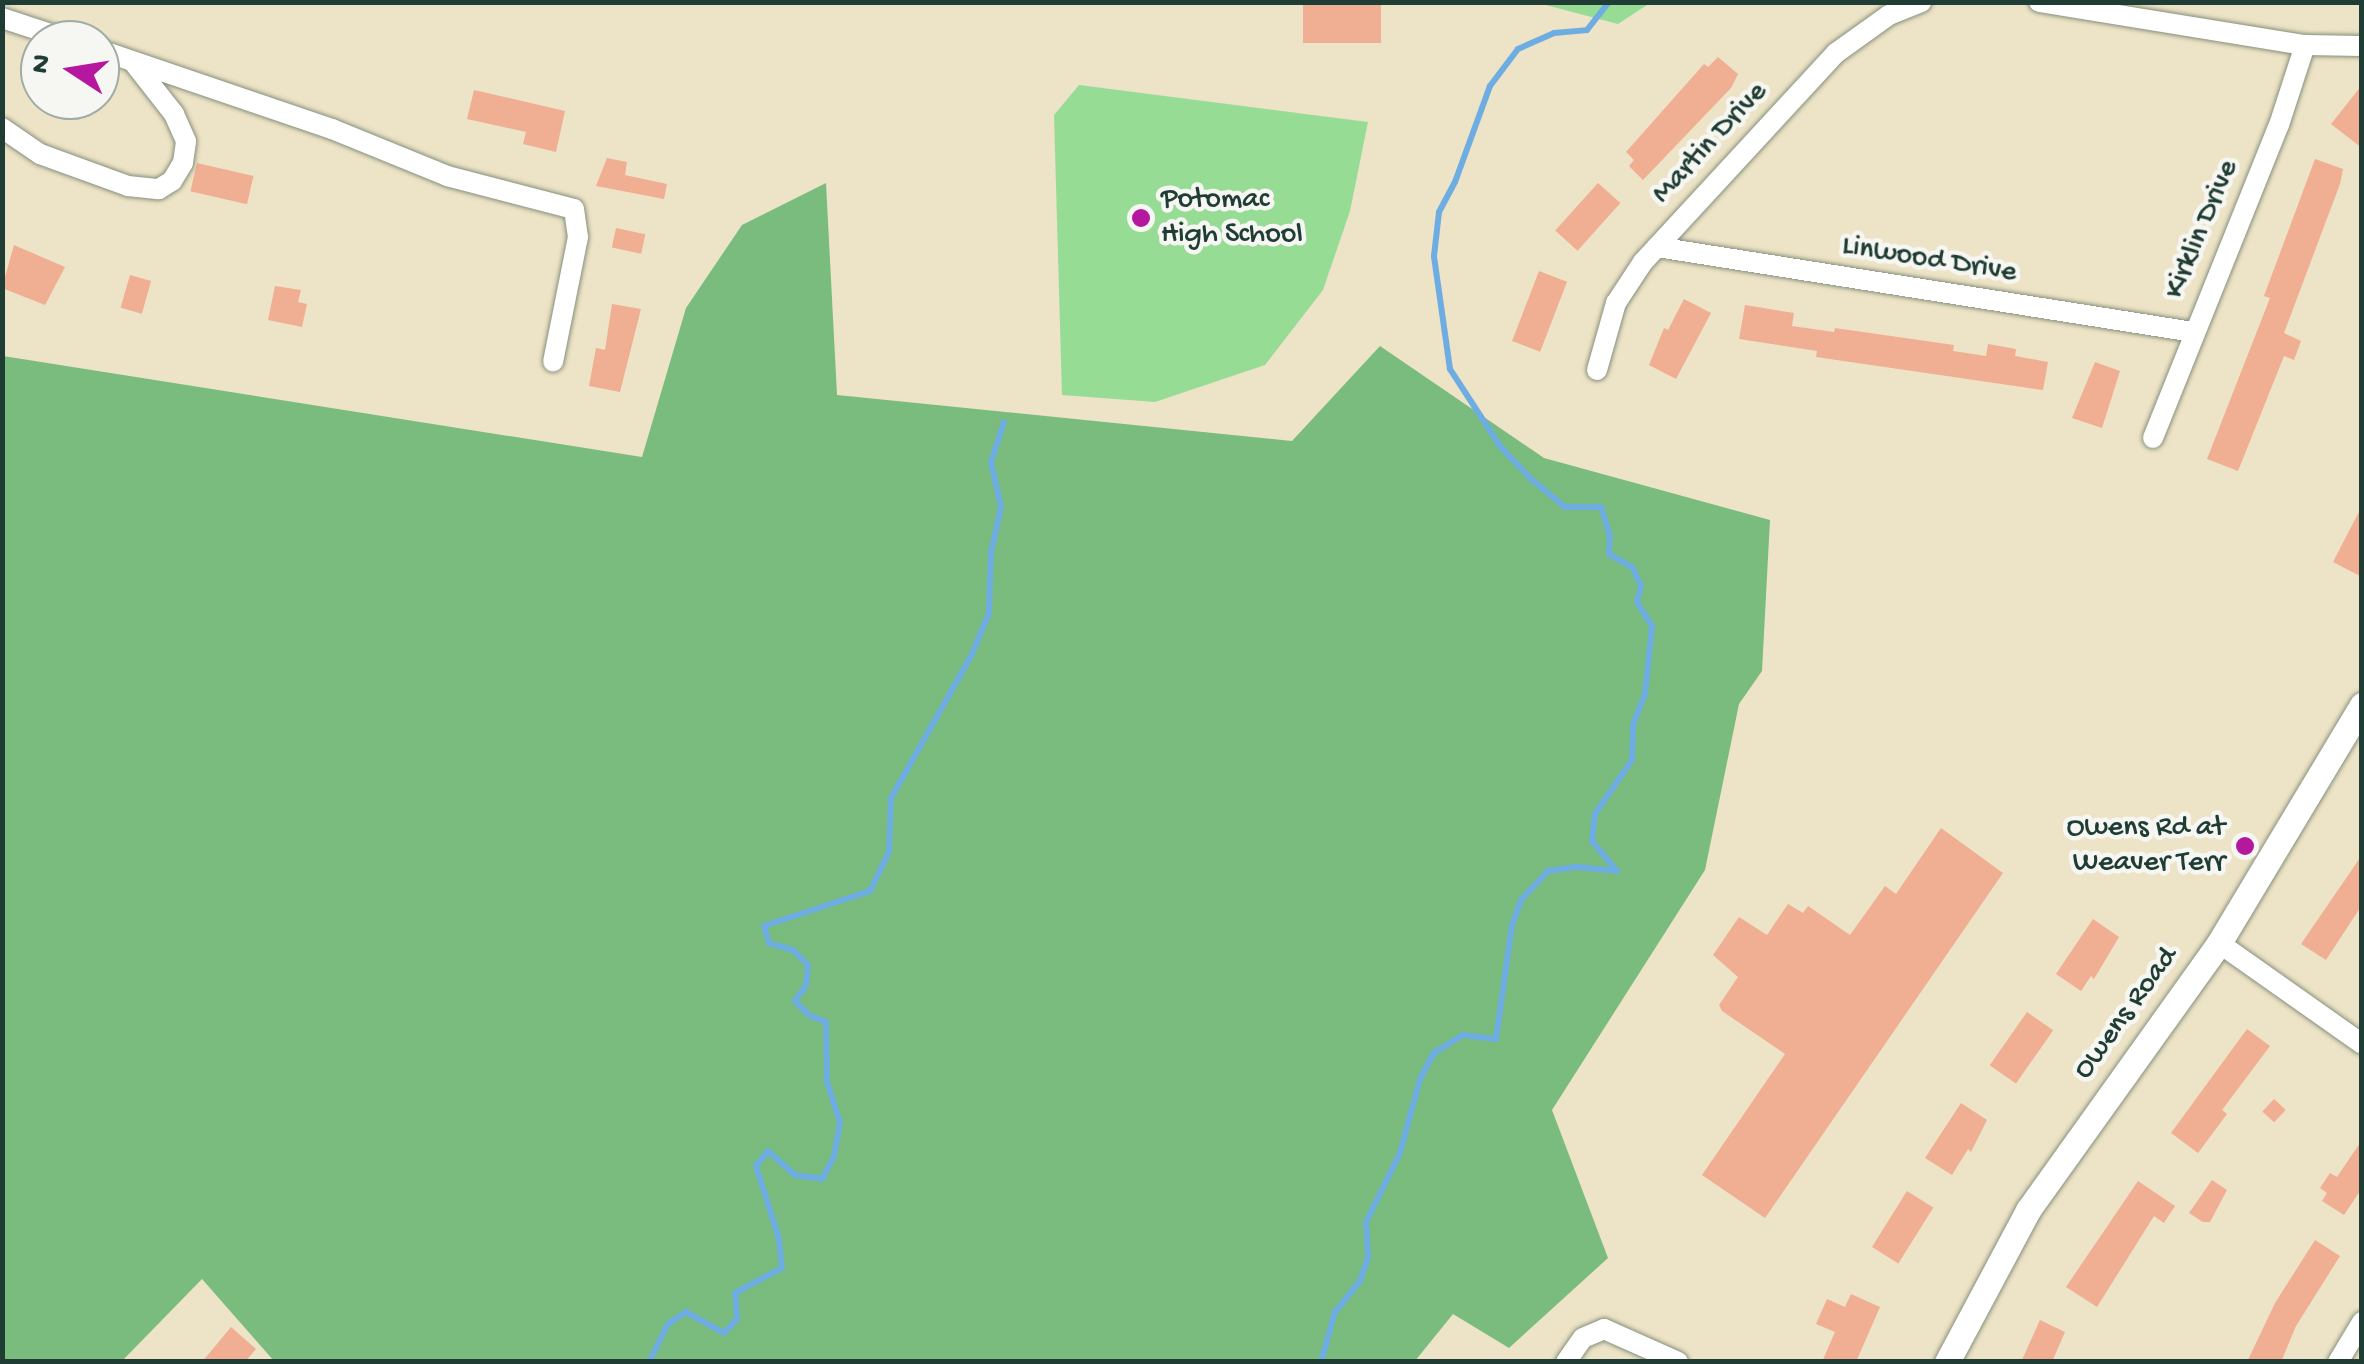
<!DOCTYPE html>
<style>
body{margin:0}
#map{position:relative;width:2364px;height:1364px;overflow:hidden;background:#ede3c6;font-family:"Gochi Hand",sans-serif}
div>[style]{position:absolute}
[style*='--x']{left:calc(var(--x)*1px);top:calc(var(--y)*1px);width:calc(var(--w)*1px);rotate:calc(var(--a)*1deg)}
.green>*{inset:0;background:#97dc95}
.forest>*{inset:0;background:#79bc7e}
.stream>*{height:6px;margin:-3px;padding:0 3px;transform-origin:3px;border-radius:3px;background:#6eade1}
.building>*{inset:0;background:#f0ae93;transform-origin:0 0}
.roads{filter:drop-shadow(0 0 2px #86907d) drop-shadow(0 0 2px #86907d)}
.minor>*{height:20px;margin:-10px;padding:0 10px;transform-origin:10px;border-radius:10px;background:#fff}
.tertiary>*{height:25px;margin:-12.5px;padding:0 12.5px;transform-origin:12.5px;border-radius:12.5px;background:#fff}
.dots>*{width:28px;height:28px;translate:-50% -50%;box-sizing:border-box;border:5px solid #f6f6f2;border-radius:50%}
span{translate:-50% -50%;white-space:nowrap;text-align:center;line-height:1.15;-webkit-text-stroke:9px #f6f6f2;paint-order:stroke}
.street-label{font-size:30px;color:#1f3d34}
.poi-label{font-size:30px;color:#1f3d34}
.left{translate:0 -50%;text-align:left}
.right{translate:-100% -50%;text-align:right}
.frame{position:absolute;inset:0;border:5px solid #1f3d34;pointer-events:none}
.north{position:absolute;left:20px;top:20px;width:100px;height:100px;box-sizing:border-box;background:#f6f6f2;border:2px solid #a0aca6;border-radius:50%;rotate:282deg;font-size:28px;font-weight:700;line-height:40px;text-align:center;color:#1f3d34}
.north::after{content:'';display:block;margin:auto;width:35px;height:45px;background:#b5179e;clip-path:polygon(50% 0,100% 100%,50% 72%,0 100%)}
</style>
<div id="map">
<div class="green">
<div style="clip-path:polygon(1538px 3px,1538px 2px,1650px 3px,1618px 24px)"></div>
<div style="clip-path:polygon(1079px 85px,1368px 122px,1350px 211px,1323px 290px,1265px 365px,1155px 402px,1062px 395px,1054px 115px)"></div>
</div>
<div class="forest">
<div style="clip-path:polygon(826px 183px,837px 395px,1292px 441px,1380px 346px,1544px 458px,1770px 520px,1762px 671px,1739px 704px,1705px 870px,1552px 1110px,1608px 1258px,1509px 1348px,1453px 1314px,1415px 1361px,274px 1361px,202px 1279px,122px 1361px,3px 1361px,3px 356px,642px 457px,686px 308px,742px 225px)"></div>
</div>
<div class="stream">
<div style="--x:649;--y:1362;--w:42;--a:-63.4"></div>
<div style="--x:668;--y:1324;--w:22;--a:-34"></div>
<div style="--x:686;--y:1312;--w:43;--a:28.9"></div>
<div style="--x:724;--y:1333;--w:19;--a:-47"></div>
<div style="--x:737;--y:1319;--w:26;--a:-94"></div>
<div style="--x:735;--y:1293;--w:53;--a:-28"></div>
<div style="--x:782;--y:1268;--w:29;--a:-96"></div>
<div style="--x:779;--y:1239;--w:77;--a:-107.5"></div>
<div style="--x:756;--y:1166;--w:19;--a:-51"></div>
<div style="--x:768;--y:1151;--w:36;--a:42"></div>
<div style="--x:795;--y:1175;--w:27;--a:8"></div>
<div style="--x:822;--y:1179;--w:26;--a:-62"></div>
<div style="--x:834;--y:1156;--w:35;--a:-80"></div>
<div style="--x:840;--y:1122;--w:42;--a:-108"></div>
<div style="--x:827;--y:1082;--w:60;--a:-91"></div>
<div style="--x:826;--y:1022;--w:18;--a:-158"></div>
<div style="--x:809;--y:1015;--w:20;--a:-135"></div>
<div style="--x:795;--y:1001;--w:19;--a:-55"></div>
<div style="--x:806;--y:985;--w:20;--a:-84"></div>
<div style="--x:808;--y:965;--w:21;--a:-135"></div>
<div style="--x:793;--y:950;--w:25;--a:-164"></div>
<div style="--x:769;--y:943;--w:18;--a:-106"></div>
<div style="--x:764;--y:926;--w:112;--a:-18.3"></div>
<div style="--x:870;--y:891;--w:43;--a:-64"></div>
<div style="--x:889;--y:852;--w:54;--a:-87.9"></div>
<div style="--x:891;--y:798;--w:165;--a:-60.6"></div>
<div style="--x:972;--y:654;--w:44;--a:-67.5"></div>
<div style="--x:989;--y:613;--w:60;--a:-88.1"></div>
<div style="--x:991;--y:553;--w:47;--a:-77.7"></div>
<div style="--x:1001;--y:507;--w:46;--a:-102.5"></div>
<div style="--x:991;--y:462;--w:42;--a:-72"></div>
<div style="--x:1321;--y:1362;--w:52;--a:-74.4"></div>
<div style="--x:1335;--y:1312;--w:40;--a:-51"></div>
<div style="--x:1360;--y:1281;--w:24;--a:-71"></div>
<div style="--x:1368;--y:1258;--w:36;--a:-93"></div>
<div style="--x:1366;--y:1222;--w:77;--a:-63.8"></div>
<div style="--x:1400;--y:1153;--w:77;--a:-74.9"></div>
<div style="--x:1420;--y:1079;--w:30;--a:-62"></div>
<div style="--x:1434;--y:1053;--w:34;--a:-32"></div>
<div style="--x:1463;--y:1035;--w:33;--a:7"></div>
<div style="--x:1496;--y:1039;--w:115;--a:-82"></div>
<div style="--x:1512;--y:925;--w:27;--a:-70"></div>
<div style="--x:1521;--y:900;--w:40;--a:-47"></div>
<div style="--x:1548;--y:871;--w:30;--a:-8"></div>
<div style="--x:1578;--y:867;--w:39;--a:6"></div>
<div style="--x:1617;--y:871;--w:39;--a:-130"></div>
<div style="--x:1592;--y:841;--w:27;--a:-84"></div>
<div style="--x:1595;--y:814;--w:65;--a:-55.6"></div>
<div style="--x:1632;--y:760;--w:35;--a:-88"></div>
<div style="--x:1633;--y:725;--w:33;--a:-69"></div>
<div style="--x:1645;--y:694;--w:68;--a:-84.1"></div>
<div style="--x:1652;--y:626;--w:28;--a:-122"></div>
<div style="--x:1637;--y:602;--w:16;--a:-76"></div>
<div style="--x:1641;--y:586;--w:21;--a:-115"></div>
<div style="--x:1632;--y:567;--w:26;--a:-151"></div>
<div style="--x:1609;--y:554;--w:18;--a:-87"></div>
<div style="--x:1610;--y:536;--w:30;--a:-107"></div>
<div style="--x:1601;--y:507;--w:36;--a:180"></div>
<div style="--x:1565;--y:507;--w:44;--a:-140.5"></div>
<div style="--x:1531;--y:479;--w:45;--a:-133.2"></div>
<div style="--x:1500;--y:446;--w:92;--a:-123"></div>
<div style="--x:1450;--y:369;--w:114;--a:-98.1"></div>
<div style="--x:1434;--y:256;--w:44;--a:-83.5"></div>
<div style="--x:1439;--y:212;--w:34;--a:-62"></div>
<div style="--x:1455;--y:182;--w:102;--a:-70"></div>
<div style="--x:1490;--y:86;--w:46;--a:-52.9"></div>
<div style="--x:1518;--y:49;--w:39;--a:-24"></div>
<div style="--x:1554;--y:33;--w:33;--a:-5"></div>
<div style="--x:1587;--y:30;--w:36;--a:-52"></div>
</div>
<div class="building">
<div style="left:1303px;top:2px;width:78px;height:41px"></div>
<div style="clip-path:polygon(1718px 57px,1738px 74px,1731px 88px,1643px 180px,1629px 166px,1634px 160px,1626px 152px,1704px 64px,1708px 67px)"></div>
<div style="clip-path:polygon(2362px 85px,2362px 148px,2331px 124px)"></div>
<div style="clip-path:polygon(474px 90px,565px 111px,556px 152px,523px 144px,526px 132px,467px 119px)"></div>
<div style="clip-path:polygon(607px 158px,627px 162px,625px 175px,667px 184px,664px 199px,596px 186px)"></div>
<div style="clip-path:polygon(2315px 159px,2343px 169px,2340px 184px,2284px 333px,2301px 341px,2294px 360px,2284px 356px,2238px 471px,2207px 459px,2270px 298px,2264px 296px)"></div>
<div style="left:197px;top:163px;width:58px;height:29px;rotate:13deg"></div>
<div style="left:1598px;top:183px;width:30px;height:64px;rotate:42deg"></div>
<div style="left:616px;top:228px;width:30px;height:20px;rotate:12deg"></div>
<div style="clip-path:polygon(14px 245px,65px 267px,45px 305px,2px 288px)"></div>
<div style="left:1539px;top:271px;width:30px;height:75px;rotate:21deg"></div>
<div style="left:130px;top:275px;width:22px;height:34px;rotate:16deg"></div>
<div style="clip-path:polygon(275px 286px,301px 290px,298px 302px,307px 304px,302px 327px,268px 320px)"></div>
<div style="clip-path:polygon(1684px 299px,1711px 313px,1676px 379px,1649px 365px,1664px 328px,1668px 330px)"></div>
<div style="clip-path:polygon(612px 304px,641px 309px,620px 392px,589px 386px,596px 348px,605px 350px)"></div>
<div style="clip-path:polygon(1745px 305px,1794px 313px,1792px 326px,1834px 332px,1835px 328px,1954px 345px,1953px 351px,1986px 356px,1988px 344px,2016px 349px,2015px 356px,2048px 362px,2043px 390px,1816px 357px,1817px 351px,1739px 339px)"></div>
<div style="clip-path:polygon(2095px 362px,2120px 371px,2102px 428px,2072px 418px)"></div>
<div style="clip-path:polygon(2362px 506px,2362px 577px,2333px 562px)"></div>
<div style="clip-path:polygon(1941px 828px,2003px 873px,1765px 1218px,1702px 1175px,1785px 1054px,1722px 1011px,1719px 1005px,1738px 977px,1713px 955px,1739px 917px,1767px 935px,1788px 904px,1803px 913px,1808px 906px,1850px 935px,1885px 886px,1896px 894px)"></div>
<div style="clip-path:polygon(2362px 855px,2362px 905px,2326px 960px,2301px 944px)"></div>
<div style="clip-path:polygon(2093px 919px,2119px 937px,2094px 979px,2091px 976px,2081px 991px,2056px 974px)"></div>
<div style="left:2027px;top:1012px;width:32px;height:65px;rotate:35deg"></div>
<div style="clip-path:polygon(2247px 1029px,2270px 1046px,2222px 1110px,2227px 1114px,2198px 1153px,2171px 1133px)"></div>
<div style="left:2274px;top:1099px;width:16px;height:17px;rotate:43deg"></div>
<div style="clip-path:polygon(1961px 1103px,1987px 1120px,1971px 1152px,1968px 1149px,1952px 1175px,1925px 1158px)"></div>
<div style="clip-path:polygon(2362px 1140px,2362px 1188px,2344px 1215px,2322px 1201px,2327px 1193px,2320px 1188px,2330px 1173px,2337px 1177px)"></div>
<div style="clip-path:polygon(2212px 1180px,2227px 1190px,2210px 1222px,2203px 1222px,2189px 1213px)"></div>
<div style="clip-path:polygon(2138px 1181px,2175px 1206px,2164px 1223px,2154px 1216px,2097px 1307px,2066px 1287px)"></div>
<div style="left:1907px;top:1191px;width:31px;height:66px;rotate:32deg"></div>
<div style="clip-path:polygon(2315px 1240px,2340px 1256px,2296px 1326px,2281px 1362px,2247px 1362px,2275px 1303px)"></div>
<div style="clip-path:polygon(1851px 1294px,1880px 1307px,1856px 1362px,1822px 1362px,1835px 1332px,1816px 1324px,1827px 1299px,1845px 1307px)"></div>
<div style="clip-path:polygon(2040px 1320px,2065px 1332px,2052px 1362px,2021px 1362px)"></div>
<div style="clip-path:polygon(231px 1327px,256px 1349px,245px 1362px,202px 1362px)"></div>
</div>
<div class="roads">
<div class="minor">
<div style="--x:2039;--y:2;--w:269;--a:9.2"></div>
<div style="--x:2305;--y:45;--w:57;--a:1"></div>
<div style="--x:2;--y:18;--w:71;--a:18.2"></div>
<div style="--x:100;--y:50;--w:245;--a:18.8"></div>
<div style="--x:332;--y:129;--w:124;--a:22.2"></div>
<div style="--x:447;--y:176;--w:131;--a:14.6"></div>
<div style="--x:574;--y:209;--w:28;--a:82"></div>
<div style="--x:578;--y:237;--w:127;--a:101.3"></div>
<div style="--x:2;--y:128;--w:46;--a:34.4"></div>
<div style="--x:40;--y:154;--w:94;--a:20"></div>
<div style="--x:128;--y:186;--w:31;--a:6"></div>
<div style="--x:159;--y:189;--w:15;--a:-32"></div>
<div style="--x:172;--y:181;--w:21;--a:-59"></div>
<div style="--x:183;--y:163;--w:22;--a:-82"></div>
<div style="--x:186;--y:141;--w:30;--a:-114"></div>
<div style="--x:174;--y:114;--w:65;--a:-128.1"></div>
<div style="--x:1657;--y:247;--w:543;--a:9.01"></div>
<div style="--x:1597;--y:370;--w:70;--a:-74.2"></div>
<div style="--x:1616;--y:303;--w:49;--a:-56.6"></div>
<div style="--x:1643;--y:262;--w:284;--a:-47.3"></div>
<div style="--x:1836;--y:53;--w:65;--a:-35.6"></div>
<div style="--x:1889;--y:15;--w:35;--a:-22"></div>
<div style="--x:2153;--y:438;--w:337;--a:-68.1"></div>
<div style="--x:2279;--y:125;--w:84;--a:-72"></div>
<div style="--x:2219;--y:943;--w:175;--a:35.2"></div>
<div style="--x:1566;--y:1362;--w:29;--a:-55"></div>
<div style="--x:1583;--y:1338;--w:23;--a:-23"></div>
<div style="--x:1604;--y:1329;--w:81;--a:24"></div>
<div style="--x:2338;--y:1362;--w:47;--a:-59"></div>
</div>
<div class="tertiary">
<div style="--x:1947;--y:1362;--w:172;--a:-61.9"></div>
<div style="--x:2028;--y:1210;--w:328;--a:-54.4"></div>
<div style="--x:2219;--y:943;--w:278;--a:-59"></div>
</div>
</div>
<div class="dots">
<div style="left:1141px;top:218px;background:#b5179e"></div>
<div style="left:2245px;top:846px;background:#b5179e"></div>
</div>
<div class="street-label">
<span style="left:1711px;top:144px;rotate:-47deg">Martin Drive</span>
<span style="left:2203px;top:230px;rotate:-67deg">Kirklin Drive</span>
<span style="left:1929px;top:261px;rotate:9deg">Linwood Drive</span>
<span style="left:2127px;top:1014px;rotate:-54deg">Owens Road</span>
</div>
<div class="poi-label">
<span class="left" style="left:1161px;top:218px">Potomac<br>High School</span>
<span class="right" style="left:2225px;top:846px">Owens Rd at<br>Weaver Terr</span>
</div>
<div class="frame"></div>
<div class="north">N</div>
</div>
